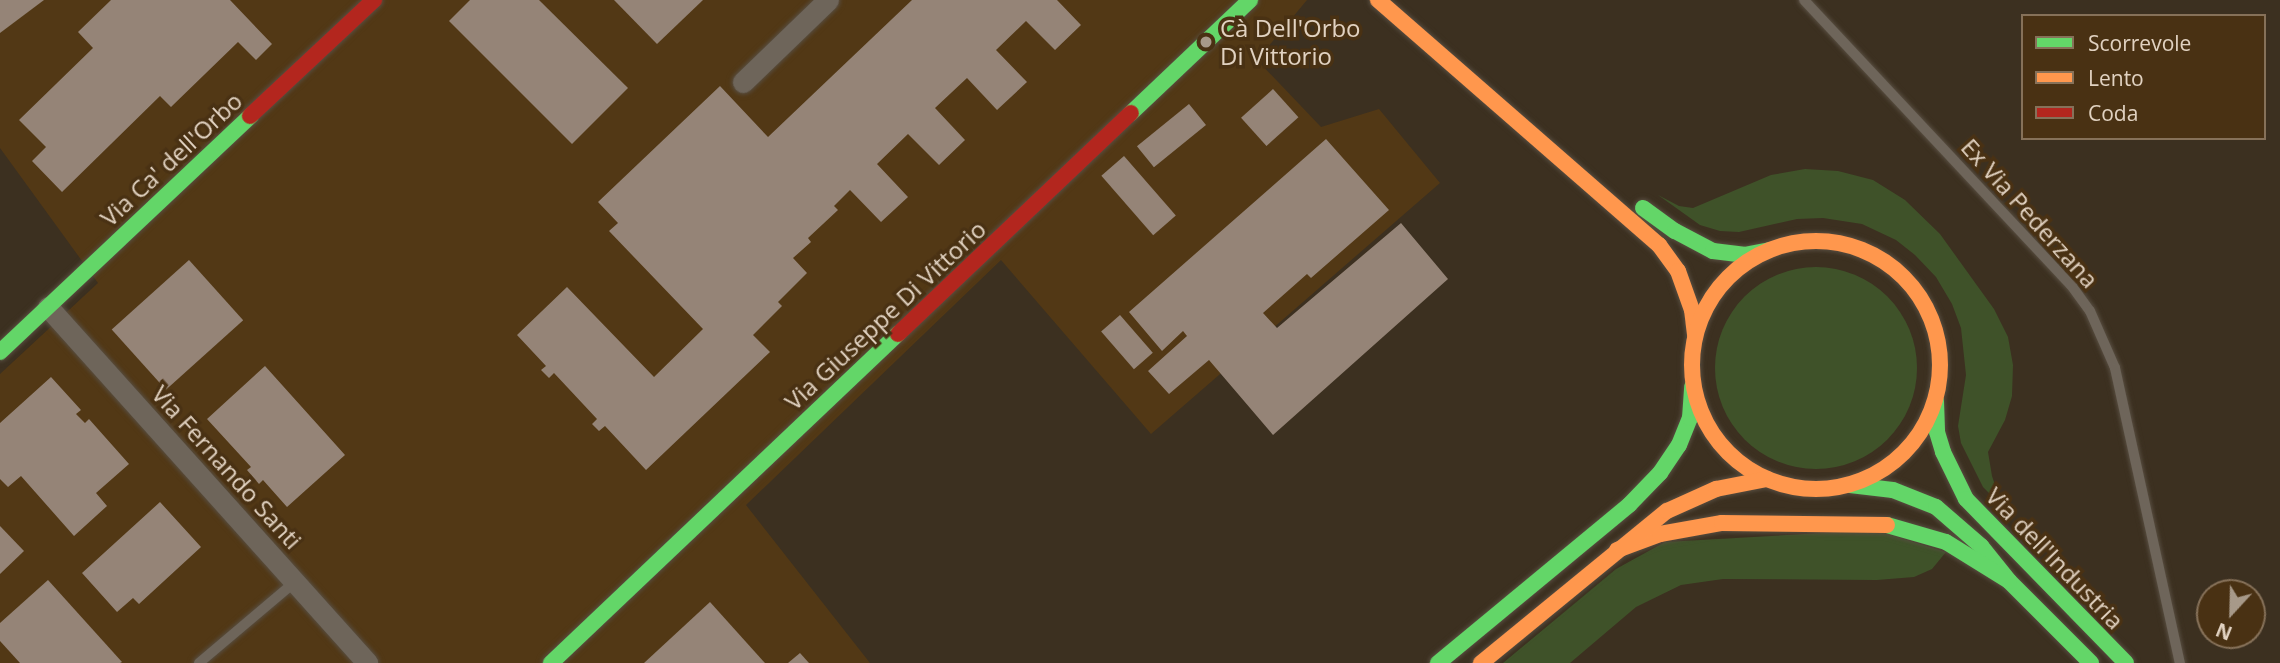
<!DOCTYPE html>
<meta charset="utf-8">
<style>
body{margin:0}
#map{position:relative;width:2280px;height:663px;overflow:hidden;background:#3c3020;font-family:"Open Sans",sans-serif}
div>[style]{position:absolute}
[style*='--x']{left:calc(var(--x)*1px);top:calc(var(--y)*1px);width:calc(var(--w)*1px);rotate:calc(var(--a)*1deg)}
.built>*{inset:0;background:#523815}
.green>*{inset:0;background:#3f5229}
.round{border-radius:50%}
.building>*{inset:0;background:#958477;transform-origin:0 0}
.roads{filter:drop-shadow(0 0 2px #574d40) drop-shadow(0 0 2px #574d40)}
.lane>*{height:10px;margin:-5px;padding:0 5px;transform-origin:5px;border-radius:5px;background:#6e655a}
.street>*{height:21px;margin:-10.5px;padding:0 10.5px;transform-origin:10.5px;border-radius:10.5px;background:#6e655a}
.fast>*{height:16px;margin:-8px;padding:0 8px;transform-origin:8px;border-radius:8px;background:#63d668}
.slow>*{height:16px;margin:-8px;padding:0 8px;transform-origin:8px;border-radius:8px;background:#ff974d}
.slow>.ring{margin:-8px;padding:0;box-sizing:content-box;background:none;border:16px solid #ff974d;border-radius:50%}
.jam>*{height:16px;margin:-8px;padding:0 8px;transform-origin:8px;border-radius:8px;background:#b3261e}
.dots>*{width:19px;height:19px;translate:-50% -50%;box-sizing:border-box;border:4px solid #493113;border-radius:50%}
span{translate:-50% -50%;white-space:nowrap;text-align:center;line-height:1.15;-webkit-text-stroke:7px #493113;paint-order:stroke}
.poi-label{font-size:24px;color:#e1d2c1}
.left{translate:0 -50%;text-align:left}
.street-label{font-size:24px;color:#e1d2c1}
.legend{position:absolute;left:2021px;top:14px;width:245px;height:126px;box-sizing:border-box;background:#493113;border:2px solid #867159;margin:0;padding:9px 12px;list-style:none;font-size:21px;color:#e1d2c1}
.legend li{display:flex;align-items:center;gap:14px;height:35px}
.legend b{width:35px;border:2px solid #867159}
.north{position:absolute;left:2196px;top:579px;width:70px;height:70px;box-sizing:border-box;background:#493113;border:2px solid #867159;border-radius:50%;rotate:202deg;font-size:19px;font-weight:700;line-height:28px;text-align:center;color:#e1d2c1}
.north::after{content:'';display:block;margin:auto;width:24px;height:32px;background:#a79989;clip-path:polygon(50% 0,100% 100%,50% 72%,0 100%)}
</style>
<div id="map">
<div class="built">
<div style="clip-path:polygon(0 0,1307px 0,1257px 60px,1321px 127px,1379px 109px,1440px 183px,1151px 434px,1001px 260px,746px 505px,870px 663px,0 663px,0 374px,98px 283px,0 148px)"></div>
</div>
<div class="green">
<div style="clip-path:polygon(1805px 169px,1838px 171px,1873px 180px,1905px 200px,1940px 234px,1994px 309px,2008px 337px,2013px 365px,2012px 396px,2005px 420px,1988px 452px,1992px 476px,2002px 506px,1983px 487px,1961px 443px,1958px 426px,1966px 375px,1961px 328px,1952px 304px,1936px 277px,1915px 255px,1896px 240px,1862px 224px,1823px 218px,1797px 219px,1739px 232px,1720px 231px,1700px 225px,1658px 195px,1679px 206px,1693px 208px,1771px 175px)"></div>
<div class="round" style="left:1715px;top:267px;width:202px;height:202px"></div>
<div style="clip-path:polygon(1875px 530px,1946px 552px,1932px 569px,1914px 577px,1877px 580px,1723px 579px,1681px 585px,1636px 607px,1570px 663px,1503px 663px,1616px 569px,1665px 542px)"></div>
</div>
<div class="building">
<div style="clip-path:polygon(0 0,44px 0,0 33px)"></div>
<div style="clip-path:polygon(111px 0,230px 0,272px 44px,256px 60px,238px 42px,171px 107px,160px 96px,62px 192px,32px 161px,46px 147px,19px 120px,93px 48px,78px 32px)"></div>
<div style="clip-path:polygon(470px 0,539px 0,628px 88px,572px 144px,449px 21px)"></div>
<div style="clip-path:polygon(614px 0,703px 0,657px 44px)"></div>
<div style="clip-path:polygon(912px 0,1057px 0,1081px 25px,1055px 50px,1026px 21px,996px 50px,1027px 82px,997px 110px,967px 78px,935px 108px,965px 140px,939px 165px,908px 134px,877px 164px,908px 197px,881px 222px,850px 190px,834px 206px,838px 210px,808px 238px,811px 242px,793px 258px,807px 273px,778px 302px,782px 306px,753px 335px,770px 352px,646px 470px,605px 426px,599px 431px,592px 424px,597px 419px,554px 373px,549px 378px,541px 370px,546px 366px,517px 335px,567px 287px,654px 377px,703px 329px,609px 231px,618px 223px,598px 202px,720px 86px,768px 137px)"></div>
<div style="left:1273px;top:89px;width:38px;height:43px;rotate:48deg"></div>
<div style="left:1189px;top:104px;width:27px;height:67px;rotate:51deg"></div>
<div style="clip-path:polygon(1326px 139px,1389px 210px,1311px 278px,1307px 274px,1263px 313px,1277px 328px,1401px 223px,1448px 279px,1273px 435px,1209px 360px,1169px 394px,1148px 371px,1187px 336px,1183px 331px,1162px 351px,1129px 312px)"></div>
<div style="left:1124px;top:156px;width:79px;height:30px;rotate:49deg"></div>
<div style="left:189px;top:260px;width:81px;height:104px;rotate:48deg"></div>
<div style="left:1120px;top:315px;width:50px;height:25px;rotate:49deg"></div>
<div style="clip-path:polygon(265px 366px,345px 455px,287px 507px,263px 480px,259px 484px,247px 470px,251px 467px,207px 419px)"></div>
<div style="clip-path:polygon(51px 377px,81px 410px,76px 414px,85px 423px,89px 419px,129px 464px,96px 493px,107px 506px,74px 536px,21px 476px,8px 487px,0 479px,0 423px)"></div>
<div style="clip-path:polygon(160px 502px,201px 547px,139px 604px,133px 598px,117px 612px,82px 573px)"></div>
<div style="clip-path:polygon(0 526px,24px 551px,0 574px)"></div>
<div style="clip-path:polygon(48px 580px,122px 662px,120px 663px,20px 663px,0 641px,0 623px)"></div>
<div style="clip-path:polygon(710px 602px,765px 663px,644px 663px)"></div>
<div style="clip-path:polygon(800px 653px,809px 663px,788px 663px)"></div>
</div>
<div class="roads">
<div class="lane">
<div style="--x:1804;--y:0;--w:391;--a:46.9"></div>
<div style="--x:2071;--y:285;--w:32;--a:54"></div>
<div style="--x:2090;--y:311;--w:62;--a:66.3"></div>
<div style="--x:2115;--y:368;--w:302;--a:77.6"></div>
<div style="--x:199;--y:663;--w:126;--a:-40.2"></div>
</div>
<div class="street">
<div style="--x:743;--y:82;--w:118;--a:-44"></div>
<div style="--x:48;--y:307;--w:478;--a:48.1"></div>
</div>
<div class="fast">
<div style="--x:1131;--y:113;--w:164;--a:-43.5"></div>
<div style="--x:1643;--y:208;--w:39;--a:36"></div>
<div style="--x:1675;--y:231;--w:43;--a:27.8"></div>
<div style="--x:1713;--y:251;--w:31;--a:7"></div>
<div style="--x:1744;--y:255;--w:25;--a:-11"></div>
<div style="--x:0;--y:352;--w:344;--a:-43.3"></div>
<div style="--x:1936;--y:401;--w:31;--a:88"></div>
<div style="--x:1937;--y:432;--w:21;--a:73"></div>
<div style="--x:1943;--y:452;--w:52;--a:63.9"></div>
<div style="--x:1966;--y:499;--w:229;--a:45.7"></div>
<div style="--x:1850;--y:485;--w:43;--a:6.6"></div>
<div style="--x:1893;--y:490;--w:46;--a:21.6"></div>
<div style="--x:1936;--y:507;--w:60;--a:40.9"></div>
<div style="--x:1981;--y:546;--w:45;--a:51.3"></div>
<div style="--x:2009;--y:581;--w:116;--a:45"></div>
<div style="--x:1887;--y:525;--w:61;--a:16.1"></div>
<div style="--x:1946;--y:542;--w:74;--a:31.8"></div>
<div style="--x:551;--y:663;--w:478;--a:-43.5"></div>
<div style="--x:1438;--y:663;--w:248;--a:-39.6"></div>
<div style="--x:1629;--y:505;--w:45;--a:-45.9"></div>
<div style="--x:1660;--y:473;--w:34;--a:-56"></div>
<div style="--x:1679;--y:445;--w:29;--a:-68"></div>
<div style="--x:1690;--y:418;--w:32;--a:-86"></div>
</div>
<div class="slow">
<div style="--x:1378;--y:0;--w:373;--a:41.1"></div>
<div style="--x:1659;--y:245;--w:32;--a:54"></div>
<div style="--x:1678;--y:271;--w:41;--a:70.3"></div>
<div style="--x:1692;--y:310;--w:26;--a:83"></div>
<div class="ring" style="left:1692px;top:241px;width:232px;height:232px"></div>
<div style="--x:1617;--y:550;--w:46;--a:-20.4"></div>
<div style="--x:1660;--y:534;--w:63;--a:-10.1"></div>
<div style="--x:1722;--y:523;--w:165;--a:0.7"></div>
<div style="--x:1481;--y:663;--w:240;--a:-39.3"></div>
<div style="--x:1667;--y:511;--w:54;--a:-24.2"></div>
<div style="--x:1716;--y:489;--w:52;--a:-11.1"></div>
</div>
<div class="jam">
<div style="--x:250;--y:116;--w:170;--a:-43.1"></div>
<div style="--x:898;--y:334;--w:321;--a:-43.5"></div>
</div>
</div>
<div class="dots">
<div style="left:1206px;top:42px;background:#a79989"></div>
</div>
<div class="poi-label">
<span class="left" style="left:1220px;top:42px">Cà Dell'Orbo<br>Di Vittorio</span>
</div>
<div class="street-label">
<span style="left:171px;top:159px;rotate:-43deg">Via Ca' dell'Orbo</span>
<span style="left:2030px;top:213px;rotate:48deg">Ex Via Pederzana</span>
<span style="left:885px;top:315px;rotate:-43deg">Via Giuseppe Di Vittorio</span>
<span style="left:227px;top:467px;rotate:48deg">Via Fernando Santi</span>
<span style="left:2055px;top:558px;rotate:46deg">Via dell'Industria</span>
</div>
<ul class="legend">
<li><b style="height:9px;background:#63d668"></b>Scorrevole</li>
<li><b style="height:9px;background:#ff974d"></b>Lento</li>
<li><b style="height:9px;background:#b3261e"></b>Coda</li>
</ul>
<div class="north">N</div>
</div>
